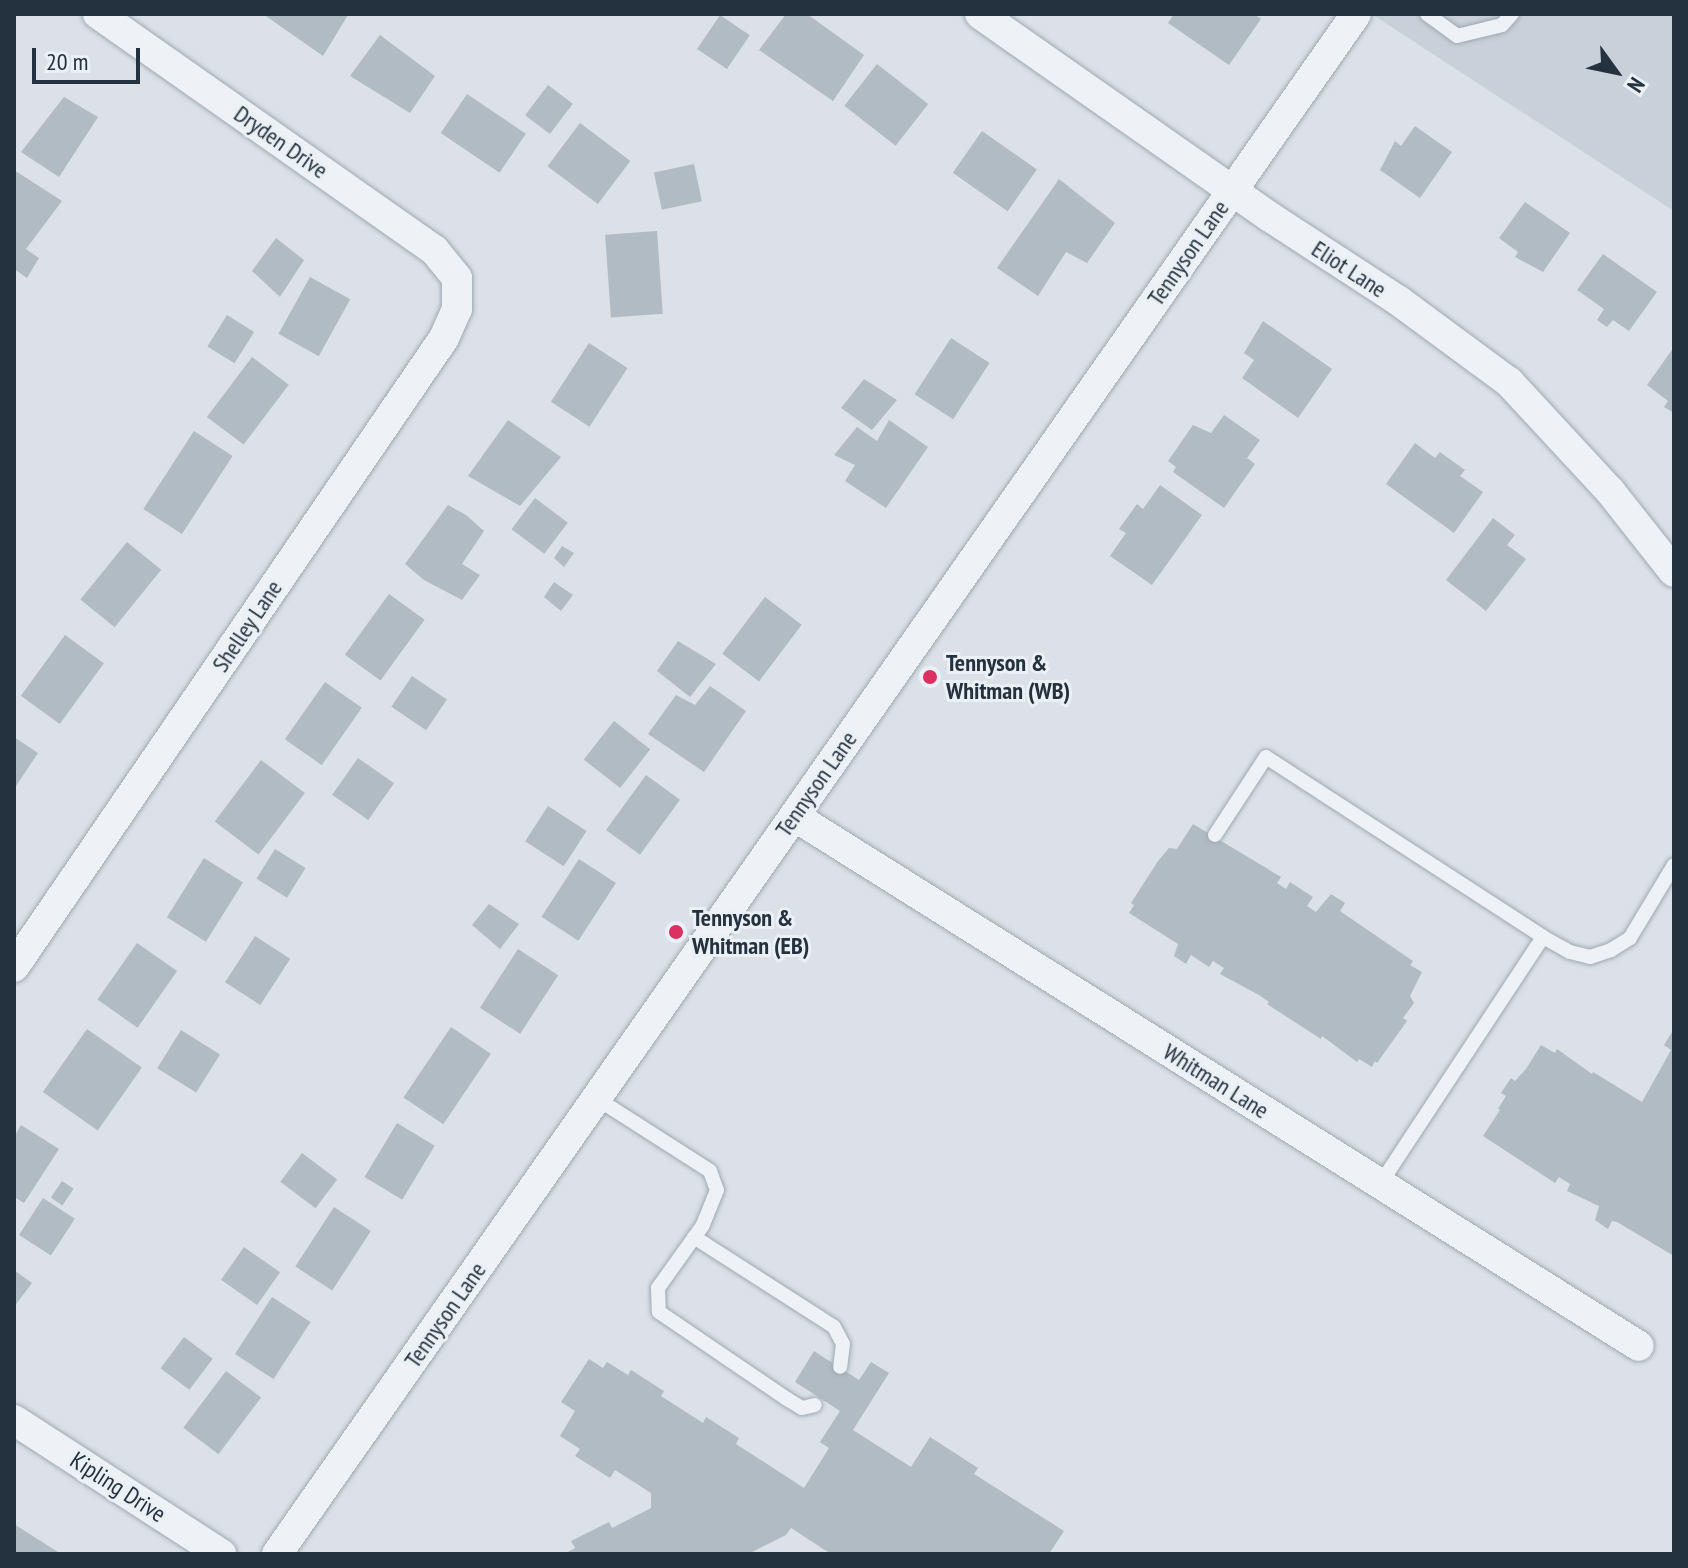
<!DOCTYPE html>
<style>
body{margin:0}
#map{position:relative;width:1688px;height:1568px;overflow:hidden;background:#dbe1e7;font-family:"PT Sans Narrow",sans-serif}
div>[style]{position:absolute}
[style*='--x']{left:calc(var(--x)*1px);top:calc(var(--y)*1px);width:calc(var(--w)*1px);rotate:calc(var(--a)*1deg)}
.built>*{inset:0;background:#c8d0d9}
.building>*{inset:0;background:#b1bbc4;transform-origin:0 0}
.roads{filter:drop-shadow(0 0 2px #a0a9b1) drop-shadow(0 0 2px #a0a9b1)}
.service>*{height:14px;margin:-7px;padding:0 7px;transform-origin:7px;border-radius:7px;background:#eef1f5}
.minor>*{height:30px;margin:-15px;padding:0 15px;transform-origin:15px;border-radius:15px;background:#eef1f5}
.dots>*{width:22px;height:22px;translate:-50% -50%;box-sizing:border-box;border:4px solid #eaf0f5;border-radius:50%}
span{translate:-50% -50%;white-space:nowrap;text-align:center;line-height:1.15;-webkit-text-stroke:6px #eaf0f5;paint-order:stroke}
.street-label{font-size:24px;color:#24313e}
.poi-label{font-size:24px;color:#24313e;font-weight:700}
.left{translate:0 -50%;text-align:left}
.frame{position:absolute;inset:0;border:16px solid #24313e;pointer-events:none}
.north{position:absolute;left:1576px;top:32px;width:80px;height:80px;-webkit-text-stroke:6px #eaf0f5;paint-order:stroke;rotate:123deg;font-size:22px;font-weight:700;line-height:32px;text-align:center;color:#24313e}
.north::after{content:'';display:block;margin:auto;width:28px;height:36px;background:#24313e;clip-path:polygon(50% 0,100% 100%,50% 72%,0 100%)}
.scale{position:absolute;left:32px;top:48px;width:108px;height:36px;box-sizing:border-box;border:4px solid #24313e;border-top:0;padding-left:10px;font-size:24px;line-height:28px;white-space:nowrap;color:#24313e;-webkit-text-stroke:6px #eaf0f5;paint-order:stroke}
</style>
<div id="map">
<div class="built">
<div style="clip-path:polygon(1674px 14px,1674px 211px,1373px 15px,1374px 14px)"></div>
</div>
<div class="building">
<div style="clip-path:polygon(263px 14px,346px 14px,348px 15px,323px 56px)"></div>
<div style="clip-path:polygon(786px 14px,807px 14px,864px 55px,833px 101px,759px 50px)"></div>
<div style="clip-path:polygon(1174px 14px,1254px 14px,1261px 19px,1229px 65px,1168px 23px)"></div>
<div style="left:720px;top:15px;width:36px;height:41px;rotate:34deg"></div>
<div style="clip-path:polygon(380px 35px,435px 76px,410px 113px,350px 76px)"></div>
<div style="left:877px;top:64px;width:65px;height:53px;rotate:38deg"></div>
<div style="left:548px;top:85px;width:31px;height:38px;rotate:37deg"></div>
<div style="left:467px;top:94px;width:71px;height:47px;rotate:34deg"></div>
<div style="clip-path:polygon(64px 97px,98px 117px,59px 177px,21px 152px)"></div>
<div style="left:580px;top:123px;width:63px;height:54px;rotate:37deg"></div>
<div style="clip-path:polygon(1415px 126px,1452px 152px,1420px 198px,1380px 170px,1395px 141px,1401px 146px)"></div>
<div style="left:982px;top:131px;width:67px;height:51px;rotate:35deg"></div>
<div style="left:694px;top:164px;width:38px;height:41px;rotate:78deg"></div>
<div style="clip-path:polygon(14px 170px,62px 201px,26px 249px,39px 258px,27px 278px,14px 269px)"></div>
<div style="clip-path:polygon(1059px 179px,1115px 223px,1087px 263px,1066px 252px,1038px 296px,997px 268px)"></div>
<div style="clip-path:polygon(1525px 202px,1570px 233px,1543px 272px,1515px 257px,1518px 252px,1499px 238px)"></div>
<div style="left:657px;top:231px;width:83px;height:52px;rotate:86deg"></div>
<div style="clip-path:polygon(276px 238px,304px 260px,280px 297px,252px 271px)"></div>
<div style="clip-path:polygon(1603px 254px,1657px 292px,1629px 331px,1613px 320px,1607px 327px,1597px 320px,1604px 309px,1577px 290px)"></div>
<div style="left:310px;top:277px;width:46px;height:65px;rotate:29deg"></div>
<div style="left:227px;top:315px;width:32px;height:37px;rotate:32deg"></div>
<div style="clip-path:polygon(1263px 321px,1332px 369px,1298px 418px,1242px 378px,1254px 360px,1244px 353px)"></div>
<div style="left:951px;top:338px;width:46px;height:67px;rotate:33deg"></div>
<div style="left:589px;top:343px;width:46px;height:70px;rotate:33deg"></div>
<div style="clip-path:polygon(1674px 347px,1674px 413px,1664px 407px,1668px 401px,1647px 385px)"></div>
<div style="left:252px;top:357px;width:46px;height:75px;rotate:37deg"></div>
<div style="clip-path:polygon(864px 379px,897px 400px,872px 430px,841px 408px)"></div>
<div style="clip-path:polygon(1224px 415px,1260px 440px,1247px 458px,1255px 464px,1224px 508px,1173px 472px,1176px 467px,1168px 461px,1193px 425px,1211px 433px)"></div>
<div style="clip-path:polygon(508px 420px,561px 457px,520px 506px,468px 476px)"></div>
<div style="clip-path:polygon(889px 420px,928px 447px,886px 508px,845px 481px,855px 465px,834px 455px,857px 427px,877px 441px)"></div>
<div style="left:194px;top:431px;width:46px;height:93px;rotate:33deg"></div>
<div style="clip-path:polygon(1415px 443px,1435px 458px,1440px 452px,1465px 470px,1460px 476px,1483px 492px,1454px 533px,1386px 484px)"></div>
<div style="clip-path:polygon(1160px 485px,1202px 515px,1152px 585px,1110px 556px,1126px 533px,1119px 529px,1137px 504px,1143px 509px)"></div>
<div style="left:535px;top:498px;width:41px;height:39px;rotate:37deg"></div>
<div style="clip-path:polygon(448px 505px,466px 515px,484px 531px,462px 564px,480px 575px,462px 600px,424px 580px,405px 564px)"></div>
<div style="clip-path:polygon(1493px 518px,1515px 535px,1507px 545px,1526px 559px,1486px 611px,1446px 580px)"></div>
<div style="left:127px;top:542px;width:44px;height:74px;rotate:39deg"></div>
<div style="clip-path:polygon(562px 546px,574px 553px,564px 567px,554px 558px)"></div>
<div style="clip-path:polygon(554px 582px,573px 595px,561px 611px,544px 597px)"></div>
<div style="left:389px;top:594px;width:44px;height:75px;rotate:36deg"></div>
<div style="left:765px;top:597px;width:46px;height:71px;rotate:37deg"></div>
<div style="left:65px;top:635px;width:48px;height:75px;rotate:36deg"></div>
<div style="clip-path:polygon(678px 641px,716px 664px,690px 697px,657px 671px)"></div>
<div style="left:412px;top:676px;width:42px;height:37px;rotate:34deg"></div>
<div style="left:325px;top:682px;width:45px;height:70px;rotate:35deg"></div>
<div style="clip-path:polygon(710px 686px,746px 711px,704px 772px,648px 734px,676px 695px,695px 705px)"></div>
<div style="left:614px;top:721px;width:46px;height:49px;rotate:38deg"></div>
<div style="clip-path:polygon(14px 737px,38px 753px,14px 789px)"></div>
<div style="left:358px;top:758px;width:44px;height:45px;rotate:35deg"></div>
<div style="left:261px;top:760px;width:55px;height:77px;rotate:37deg"></div>
<div style="left:646px;top:775px;width:42px;height:68px;rotate:36deg"></div>
<div style="left:548px;top:806px;width:46px;height:42px;rotate:33deg"></div>
<div style="clip-path:polygon(1193px 824px,1281px 877px,1277px 883px,1286px 889px,1290px 882px,1313px 897px,1307px 906px,1316px 912px,1331px 894px,1345px 903px,1340px 911px,1413px 961px,1410px 965px,1422px 972px,1410px 996px,1414px 1003px,1403px 1018px,1407px 1021px,1377px 1063px,1375px 1061px,1372px 1067px,1359px 1059px,1357px 1062px,1322px 1036px,1321px 1039px,1267px 1004px,1269px 1002px,1259px 995px,1220px 974px,1224px 968px,1213px 961px,1209px 967px,1191px 955px,1186px 964px,1174px 956px,1178px 944px,1129px 913px,1134px 905px,1131px 903px,1158px 861px,1169px 848px,1177px 849px)"></div>
<div style="left:275px;top:849px;width:36px;height:35px;rotate:32deg"></div>
<div style="left:204px;top:858px;width:46px;height:70px;rotate:32deg"></div>
<div style="left:579px;top:859px;width:44px;height:69px;rotate:33deg"></div>
<div style="clip-path:polygon(489px 904px,519px 924px,500px 949px,472px 925px)"></div>
<div style="left:255px;top:936px;width:42px;height:55px;rotate:33deg"></div>
<div style="left:137px;top:943px;width:49px;height:69px;rotate:35deg"></div>
<div style="left:518px;top:949px;width:48px;height:70px;rotate:33deg"></div>
<div style="left:451px;top:1027px;width:48px;height:85px;rotate:34deg"></div>
<div style="left:87px;top:1029px;width:67px;height:77px;rotate:35deg"></div>
<div style="left:181px;top:1030px;width:46px;height:45px;rotate:32deg"></div>
<div style="clip-path:polygon(1672px 1032px,1674px 1033px,1674px 1256px,1617px 1222px,1612px 1221px,1608px 1229px,1595px 1220px,1599px 1206px,1567px 1191px,1570px 1184px,1559px 1177px,1555px 1183px,1483px 1136px,1500px 1110px,1498px 1109px,1506px 1096px,1501px 1093px,1511px 1078px,1515px 1081px,1526px 1069px,1541px 1045px,1555px 1053px,1557px 1049px,1592px 1074px,1593px 1072px,1642px 1102px,1671px 1050px,1664px 1045px)"></div>
<div style="left:397px;top:1123px;width:44px;height:63px;rotate:31deg"></div>
<div style="clip-path:polygon(21px 1125px,59px 1149px,24px 1203px,14px 1197px,14px 1137px)"></div>
<div style="left:302px;top:1153px;width:44px;height:36px;rotate:37deg"></div>
<div style="left:62px;top:1181px;width:14px;height:20px;rotate:34deg"></div>
<div style="left:43px;top:1198px;width:38px;height:44px;rotate:33deg"></div>
<div style="left:334px;top:1207px;width:44px;height:71px;rotate:33deg"></div>
<div style="left:244px;top:1247px;width:44px;height:40px;rotate:35deg"></div>
<div style="clip-path:polygon(14px 1270px,32px 1283px,14px 1307px)"></div>
<div style="left:272px;top:1297px;width:46px;height:68px;rotate:33deg"></div>
<div style="left:184px;top:1337px;width:36px;height:39px;rotate:37deg"></div>
<div style="clip-path:polygon(814px 1351px,859px 1380px,871px 1362px,889px 1373px,853px 1430px,911px 1467px,930px 1437px,978px 1468px,974px 1474px,1064px 1531px,1049px 1554px,831px 1554px,791px 1528px,786px 1535px,748px 1554px,564px 1554px,575px 1548px,571px 1541px,609px 1522px,612px 1528px,651px 1508px,651px 1493px,615px 1470px,610px 1478px,575px 1456px,580px 1449px,560px 1436px,575px 1411px,561px 1402px,589px 1359px,603px 1368px,607px 1362px,628px 1375px,631px 1370px,664px 1391px,661px 1396px,703px 1423px,706px 1417px,739px 1438px,736px 1444px,804px 1488px,829px 1448px,820px 1442px,840px 1411px,795px 1382px)"></div>
<div style="left:226px;top:1371px;width:44px;height:71px;rotate:37deg"></div>
<div style="clip-path:polygon(14px 1524px,61px 1554px,14px 1554px)"></div>
</div>
<div class="roads">
<div class="service">
<div style="--x:1427;--y:14;--w:37;--a:36"></div>
<div style="--x:1457;--y:36;--w:46;--a:-13.7"></div>
<div style="--x:1502;--y:25;--w:15;--a:-48"></div>
<div style="--x:1215;--y:835;--w:93;--a:-56.8"></div>
<div style="--x:1266;--y:757;--w:330;--a:33"></div>
<div style="--x:1543;--y:937;--w:296;--a:123.4"></div>
<div style="--x:1543;--y:937;--w:31;--a:29"></div>
<div style="--x:1570;--y:952;--w:21;--a:14"></div>
<div style="--x:1590;--y:957;--w:22;--a:-18"></div>
<div style="--x:1611;--y:950;--w:22;--a:-32"></div>
<div style="--x:1630;--y:938;--w:85;--a:-58.9"></div>
<div style="--x:596;--y:1098;--w:135;--a:32.6"></div>
<div style="--x:710;--y:1171;--w:20;--a:70"></div>
<div style="--x:717;--y:1190;--w:38;--a:112"></div>
<div style="--x:703;--y:1225;--w:77;--a:125.5"></div>
<div style="--x:658;--y:1288;--w:24;--a:88"></div>
<div style="--x:659;--y:1312;--w:155;--a:34.2"></div>
<div style="--x:787;--y:1399;--w:17;--a:31"></div>
<div style="--x:802;--y:1408;--w:13;--a:-13"></div>
<div style="--x:694;--y:1237;--w:166;--a:32.7"></div>
<div style="--x:834;--y:1327;--w:19;--a:62"></div>
<div style="--x:843;--y:1344;--w:23;--a:97"></div>
</div>
<div class="minor">
<div style="--x:980;--y:14;--w:354;--a:35"></div>
<div style="--x:1270;--y:217;--w:154;--a:33.1"></div>
<div style="--x:1399;--y:301;--w:137;--a:36.4"></div>
<div style="--x:1509;--y:382;--w:149;--a:47.2"></div>
<div style="--x:1610;--y:491;--w:103;--a:51.7"></div>
<div style="--x:794;--y:816;--w:997;--a:32.1"></div>
<div style="--x:14;--y:967;--w:762;--a:-55.64"></div>
<div style="--x:444;--y:338;--w:32;--a:-66"></div>
<div style="--x:457;--y:309;--w:31;--a:-90"></div>
<div style="--x:457;--y:278;--w:36;--a:-129"></div>
<div style="--x:434;--y:250;--w:411;--a:-144.9"></div>
<div style="--x:14;--y:1420;--w:247;--a:32.9"></div>
<div style="--x:277;--y:1554;--w:1880;--a:-54.98"></div>
</div>
</div>
<div class="dots">
<div style="left:930px;top:677px;background:#da3160"></div>
<div style="left:676px;top:932px;background:#da3160"></div>
</div>
<div class="street-label">
<span style="left:281px;top:142px;rotate:35deg">Dryden Drive</span>
<span style="left:1188px;top:253px;rotate:-55deg">Tennyson Lane</span>
<span style="left:1349px;top:269px;rotate:33deg">Eliot Lane</span>
<span style="left:247px;top:626px;rotate:-56deg">Shelley Lane</span>
<span style="left:816px;top:784px;rotate:-55deg">Tennyson Lane</span>
<span style="left:1216px;top:1081px;rotate:32deg">Whitman Lane</span>
<span style="left:445px;top:1315px;rotate:-55deg">Tennyson Lane</span>
<span style="left:118px;top:1487px;rotate:33deg">Kipling Drive</span>
</div>
<div class="poi-label">
<span class="left" style="left:946px;top:677px">Tennyson &amp;<br>Whitman (WB)</span>
<span class="left" style="left:692px;top:932px">Tennyson &amp;<br>Whitman (EB)</span>
</div>
<div class="frame"></div>
<div class="north">N</div>
<div class="scale">20 m</div>
</div>
